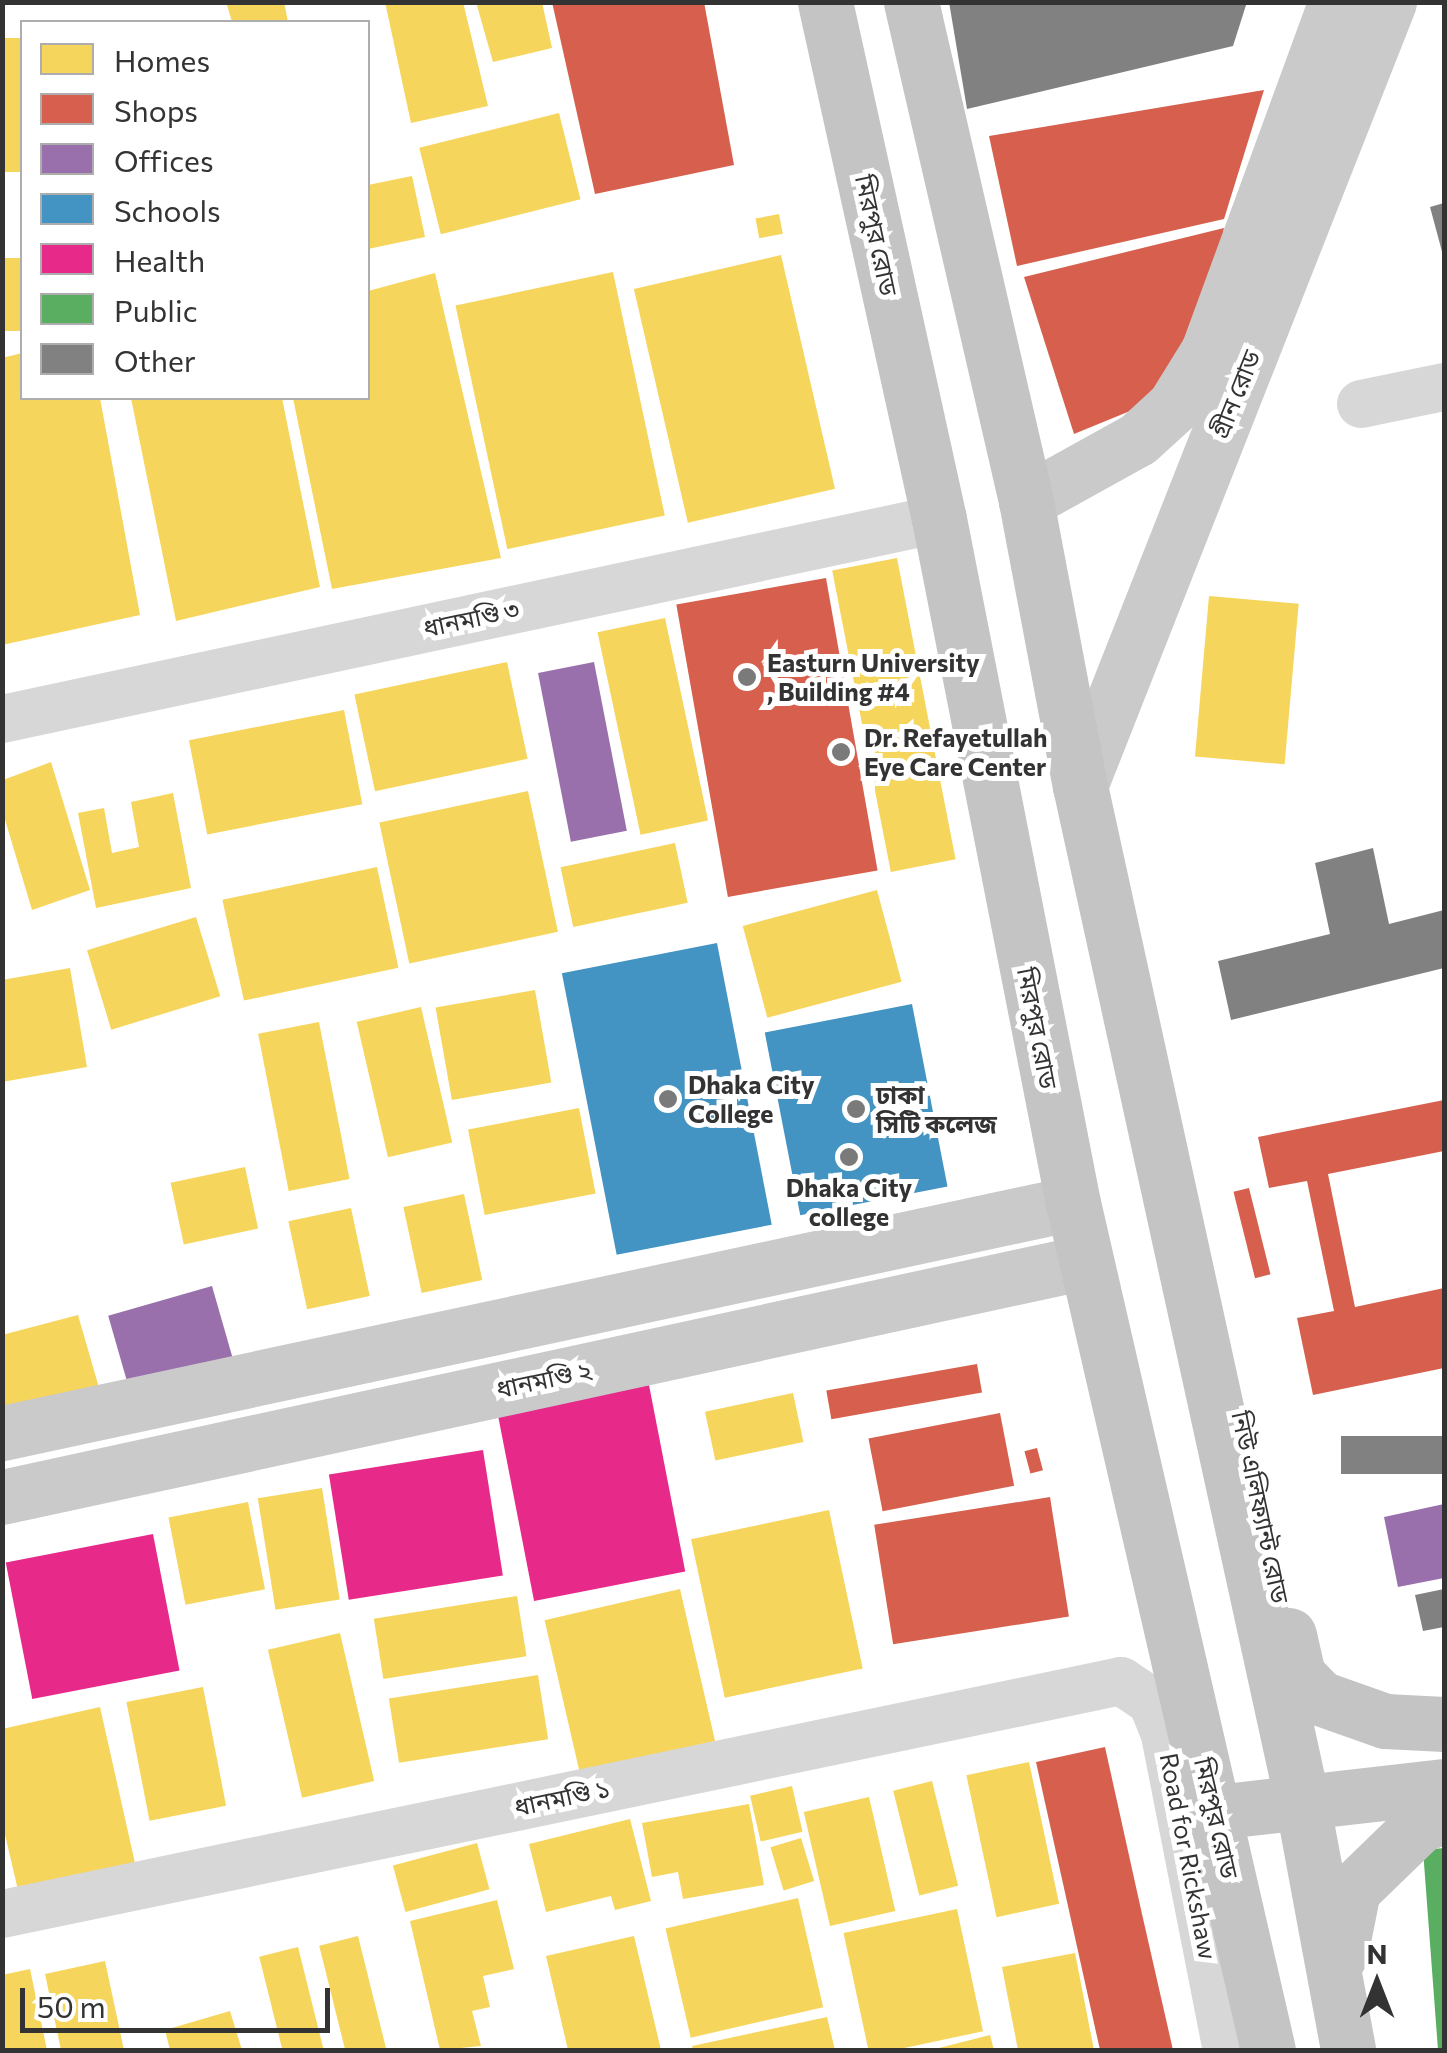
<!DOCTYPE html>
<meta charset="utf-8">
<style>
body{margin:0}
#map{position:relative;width:1447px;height:2053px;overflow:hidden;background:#fff;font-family:Commissioner,"Noto Sans Bengali",sans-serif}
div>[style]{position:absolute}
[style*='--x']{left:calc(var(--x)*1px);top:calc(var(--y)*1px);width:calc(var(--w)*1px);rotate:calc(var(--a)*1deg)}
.homes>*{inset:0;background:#f6d55c;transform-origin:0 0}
.shops>*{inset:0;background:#d6604d;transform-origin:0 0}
.offices>*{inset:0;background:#9970ab;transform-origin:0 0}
.schools>*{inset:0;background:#4393c3;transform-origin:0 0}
.health>*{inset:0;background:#e7298a;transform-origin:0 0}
.public>*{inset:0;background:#5aae61}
.building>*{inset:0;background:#818181;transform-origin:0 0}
.minor>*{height:48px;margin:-24px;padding:0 24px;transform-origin:24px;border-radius:24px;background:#d7d7d7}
.major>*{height:55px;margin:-27.5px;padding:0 27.5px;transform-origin:27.5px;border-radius:27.5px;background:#cacaca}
.highway>*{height:55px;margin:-27.5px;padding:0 27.5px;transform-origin:27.5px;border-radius:27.5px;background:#c4c4c4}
.dots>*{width:28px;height:28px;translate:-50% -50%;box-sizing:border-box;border:5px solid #fff;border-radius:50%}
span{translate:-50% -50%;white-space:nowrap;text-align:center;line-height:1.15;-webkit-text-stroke:10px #fff;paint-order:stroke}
.street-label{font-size:25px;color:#333}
.poi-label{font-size:25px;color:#333;font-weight:700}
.left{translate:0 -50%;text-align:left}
.frame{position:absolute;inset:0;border:5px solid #333;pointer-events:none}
.legend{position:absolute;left:20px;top:20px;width:350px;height:380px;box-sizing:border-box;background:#fff;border:2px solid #adadad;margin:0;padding:12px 18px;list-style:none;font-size:30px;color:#333}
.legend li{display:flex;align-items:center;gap:20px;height:50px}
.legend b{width:50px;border:2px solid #adadad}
.north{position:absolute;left:1327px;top:1933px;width:100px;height:100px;-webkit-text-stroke:8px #fff;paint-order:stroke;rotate:0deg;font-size:28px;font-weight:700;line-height:40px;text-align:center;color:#333}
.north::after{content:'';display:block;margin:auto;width:35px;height:45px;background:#333;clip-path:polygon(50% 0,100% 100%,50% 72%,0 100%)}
.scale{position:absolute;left:20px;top:1988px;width:310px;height:45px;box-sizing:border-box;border:5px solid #333;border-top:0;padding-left:12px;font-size:30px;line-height:35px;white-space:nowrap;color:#333;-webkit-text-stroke:8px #fff;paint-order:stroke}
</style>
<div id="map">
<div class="homes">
<div style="clip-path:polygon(284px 2px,288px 22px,232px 22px,227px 5px)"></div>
<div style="clip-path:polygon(385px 2px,463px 2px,488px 106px,411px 123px)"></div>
<div style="clip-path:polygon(476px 2px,542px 2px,552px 48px,493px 62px)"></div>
<div style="left:22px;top:38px;width:134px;height:21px;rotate:90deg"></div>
<div style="left:559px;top:113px;width:89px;height:144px;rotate:76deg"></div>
<div style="clip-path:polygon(412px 176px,425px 237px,368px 249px,368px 185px)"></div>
<div style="left:779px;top:214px;width:20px;height:24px;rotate:79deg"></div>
<div style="left:781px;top:255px;width:240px;height:151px;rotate:77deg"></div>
<div style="left:22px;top:258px;width:73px;height:21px;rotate:90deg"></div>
<div style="left:613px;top:272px;width:249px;height:161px;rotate:78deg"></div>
<div style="clip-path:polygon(435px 273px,501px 558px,332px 589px,293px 398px,368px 398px,368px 291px)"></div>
<div style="clip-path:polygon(22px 353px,22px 398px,100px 398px,140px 615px,2px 645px,2px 358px)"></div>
<div style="clip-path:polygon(131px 398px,282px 398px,320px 587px,176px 621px)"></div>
<div style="left:897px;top:558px;width:307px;height:66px;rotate:79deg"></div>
<div style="left:1209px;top:596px;width:90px;height:161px;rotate:5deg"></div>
<div style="left:665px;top:618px;width:207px;height:69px;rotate:78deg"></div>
<div style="left:507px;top:662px;width:99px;height:156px;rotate:78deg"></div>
<div style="left:344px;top:710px;width:96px;height:158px;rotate:79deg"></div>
<div style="clip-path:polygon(51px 762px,90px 890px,32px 910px,3px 813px,3px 780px)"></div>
<div style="left:528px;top:791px;width:144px;height:152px;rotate:78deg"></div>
<div style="clip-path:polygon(173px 793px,191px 888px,96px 908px,78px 813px,104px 808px,112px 853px,139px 847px,131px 802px)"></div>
<div style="left:675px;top:843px;width:61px;height:117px;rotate:78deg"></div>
<div style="left:377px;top:867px;width:103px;height:158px;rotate:78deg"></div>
<div style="left:877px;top:890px;width:95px;height:139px;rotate:75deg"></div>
<div style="left:196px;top:917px;width:83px;height:114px;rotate:73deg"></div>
<div style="clip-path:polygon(70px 968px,87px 1067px,2px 1082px,2px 980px)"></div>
<div style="left:535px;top:990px;width:94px;height:101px;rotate:80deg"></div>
<div style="left:421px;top:1007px;width:139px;height:66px;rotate:77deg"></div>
<div style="left:319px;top:1022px;width:160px;height:62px;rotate:79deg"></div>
<div style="left:579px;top:1108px;width:87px;height:113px;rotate:79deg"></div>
<div style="left:245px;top:1167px;width:63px;height:76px;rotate:78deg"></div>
<div style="left:464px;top:1194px;width:88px;height:62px;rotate:78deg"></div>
<div style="left:351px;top:1208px;width:90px;height:64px;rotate:78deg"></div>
<div style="clip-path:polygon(78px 1315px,102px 1398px,2px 1422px,2px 1335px)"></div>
<div style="left:793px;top:1393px;width:50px;height:90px;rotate:78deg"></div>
<div style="left:322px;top:1488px;width:113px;height:65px;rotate:81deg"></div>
<div style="left:248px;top:1502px;width:89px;height:81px;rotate:79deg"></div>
<div style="left:829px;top:1510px;width:162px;height:141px;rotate:78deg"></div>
<div style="left:680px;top:1589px;width:156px;height:139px;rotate:77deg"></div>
<div style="left:517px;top:1596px;width:61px;height:145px;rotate:81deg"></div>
<div style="left:340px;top:1633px;width:152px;height:74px;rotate:77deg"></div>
<div style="left:538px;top:1675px;width:65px;height:151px;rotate:81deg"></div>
<div style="left:203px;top:1687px;width:121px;height:78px;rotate:79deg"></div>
<div style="clip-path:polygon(100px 1707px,135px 1863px,18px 1890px,2px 1822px,2px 1729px)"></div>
<div style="left:1029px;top:1762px;width:145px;height:64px;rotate:78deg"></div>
<div style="left:932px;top:1781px;width:108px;height:40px;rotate:76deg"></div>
<div style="left:792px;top:1786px;width:47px;height:43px;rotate:77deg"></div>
<div style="left:869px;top:1797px;width:117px;height:67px;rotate:77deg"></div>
<div style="clip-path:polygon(749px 1804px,764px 1885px,683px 1899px,678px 1872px,652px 1877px,642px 1823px)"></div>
<div style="clip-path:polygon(630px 1819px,651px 1901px,615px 1910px,611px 1896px,546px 1912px,529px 1844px)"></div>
<div style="left:801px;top:1838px;width:45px;height:32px;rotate:73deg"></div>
<div style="left:477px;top:1843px;width:48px;height:87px;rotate:75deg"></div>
<div style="left:798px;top:1898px;width:112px;height:136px;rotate:77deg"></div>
<div style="clip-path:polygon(497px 1900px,514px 1969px,483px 1976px,490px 2007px,472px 2011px,481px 2046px,440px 2050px,410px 1921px)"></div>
<div style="left:957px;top:1909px;width:125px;height:116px;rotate:78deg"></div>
<div style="left:358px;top:1936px;width:118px;height:40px;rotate:76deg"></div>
<div style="clip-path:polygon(634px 1936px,661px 2050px,568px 2050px,546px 1956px)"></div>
<div style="left:298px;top:1947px;width:106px;height:40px;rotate:76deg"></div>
<div style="clip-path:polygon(1075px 1953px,1094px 2050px,1018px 2050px,1002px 1967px)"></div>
<div style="clip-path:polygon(105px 1961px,124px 2050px,61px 2050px,45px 1974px)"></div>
<div style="clip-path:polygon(30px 1969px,47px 2050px,2px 2050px,2px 1975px)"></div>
<div style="clip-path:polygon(230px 2011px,242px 2050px,170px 2050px,165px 2030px)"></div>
<div style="clip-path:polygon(827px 2017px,835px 2050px,693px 2050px,692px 2046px)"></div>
<div style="clip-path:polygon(990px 2035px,994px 2050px,935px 2050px,935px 2049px)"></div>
</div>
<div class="shops">
<div style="clip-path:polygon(552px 2px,704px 2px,734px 165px,595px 194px)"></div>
<div style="clip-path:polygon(1264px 90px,1224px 219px,1017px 266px,989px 136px)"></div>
<div style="clip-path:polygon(1224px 228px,1211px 300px,1152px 402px,1074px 434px,1024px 277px)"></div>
<div style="left:826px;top:578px;width:297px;height:152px;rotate:80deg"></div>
<div style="clip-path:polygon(1444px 1100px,1444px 1151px,1328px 1174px,1355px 1307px,1444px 1288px,1444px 1368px,1313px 1395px,1297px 1318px,1334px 1311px,1307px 1181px,1269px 1188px,1258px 1137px)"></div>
<div style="left:1249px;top:1188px;width:89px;height:16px;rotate:76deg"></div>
<div style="left:977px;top:1364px;width:29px;height:153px;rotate:80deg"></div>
<div style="left:1000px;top:1413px;width:74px;height:134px;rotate:79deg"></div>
<div style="left:1037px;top:1448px;width:23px;height:13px;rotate:75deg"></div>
<div style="left:1050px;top:1497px;width:121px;height:178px;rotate:81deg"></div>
<div style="clip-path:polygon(1105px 1747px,1142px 1914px,1173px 2050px,1100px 2050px,1036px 1762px)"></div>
</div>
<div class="offices">
<div style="left:594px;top:662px;width:172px;height:57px;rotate:79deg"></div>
<div style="left:212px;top:1286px;width:77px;height:108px;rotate:74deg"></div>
<div style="clip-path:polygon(1444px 1504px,1444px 1578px,1398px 1587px,1384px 1517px)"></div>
</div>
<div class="schools">
<div style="left:717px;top:943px;width:287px;height:158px;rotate:79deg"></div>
<div style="left:912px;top:1004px;width:186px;height:150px;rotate:79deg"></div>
</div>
<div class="health">
<div style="left:649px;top:1385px;width:190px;height:154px;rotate:79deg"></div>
<div style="left:483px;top:1450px;width:127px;height:156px;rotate:81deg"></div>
<div style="left:153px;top:1534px;width:139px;height:150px;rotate:79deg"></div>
</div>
<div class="public">
<div style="clip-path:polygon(1444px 1848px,1444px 2050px,1438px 2050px,1423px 1850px)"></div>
</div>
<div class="building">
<div style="clip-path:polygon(949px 2px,1247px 2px,1233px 46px,967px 109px)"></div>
<div style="clip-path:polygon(1444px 203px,1444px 259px,1430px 207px)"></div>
<div style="clip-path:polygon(1373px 848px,1389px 924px,1444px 910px,1444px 968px,1231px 1020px,1218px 961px,1330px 934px,1315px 863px)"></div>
<div style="left:1444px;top:1436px;width:38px;height:103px;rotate:90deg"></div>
<div style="clip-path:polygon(1444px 1589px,1444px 1627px,1423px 1631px,1415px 1595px)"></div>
</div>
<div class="minor">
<div style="--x:1361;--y:404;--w:85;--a:-11.6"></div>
<div style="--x:2;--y:719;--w:958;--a:-12.05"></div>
<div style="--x:2;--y:1914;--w:1143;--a:-11.76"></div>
<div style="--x:1121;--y:1681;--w:37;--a:34"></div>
<div style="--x:1152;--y:1702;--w:35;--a:68"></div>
<div style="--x:1165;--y:1735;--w:321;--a:78.9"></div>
</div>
<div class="major">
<div style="--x:1026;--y:501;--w:128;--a:-29"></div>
<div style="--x:1138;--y:439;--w:49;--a:-42.5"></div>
<div style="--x:1174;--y:406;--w:65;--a:-58.3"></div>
<div style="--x:1208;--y:351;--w:372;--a:-69.9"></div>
<div style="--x:1080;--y:786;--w:843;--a:-68.49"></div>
<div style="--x:2;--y:1433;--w:1095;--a:-12.12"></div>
<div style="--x:2;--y:1497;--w:1108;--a:-12.24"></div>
</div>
<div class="highway">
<div style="--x:825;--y:2;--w:529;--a:77.57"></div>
<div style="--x:939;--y:519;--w:697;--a:78.92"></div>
<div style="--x:1073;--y:1203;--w:869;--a:77.04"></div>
<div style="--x:911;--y:2;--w:512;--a:77.02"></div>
<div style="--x:1026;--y:501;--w:290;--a:79.3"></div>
<div style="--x:1080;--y:786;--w:1039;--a:77.66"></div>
<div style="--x:1302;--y:1801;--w:253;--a:79.5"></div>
<div style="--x:1289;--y:1635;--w:41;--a:77.3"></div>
<div style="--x:1298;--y:1675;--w:32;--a:46"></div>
<div style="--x:1320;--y:1698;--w:69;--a:19.5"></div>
<div style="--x:1385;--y:1721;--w:59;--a:2.9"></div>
<div style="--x:1216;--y:1812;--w:229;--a:-6.5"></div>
<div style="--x:1340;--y:1955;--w:66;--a:-78.7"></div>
<div style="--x:1353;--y:1890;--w:93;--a:-44.1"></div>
<div style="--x:1420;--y:1825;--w:26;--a:-21"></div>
</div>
<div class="dots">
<div style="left:747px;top:677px;background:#7a7a7a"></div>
<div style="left:841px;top:752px;background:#7a7a7a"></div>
<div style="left:668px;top:1099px;background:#7a7a7a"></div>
<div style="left:856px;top:1109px;background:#7a7a7a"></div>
<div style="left:849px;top:1157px;background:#7a7a7a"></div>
</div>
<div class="street-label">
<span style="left:877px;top:235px;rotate:78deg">মিরপুর রোড</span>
<span style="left:1235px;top:394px;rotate:-68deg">গ্রীন রোড</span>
<span style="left:471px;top:618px;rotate:-12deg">ধানমণ্ডি ৩</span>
<span style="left:1038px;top:1028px;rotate:79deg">মিরপুর রোড</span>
<span style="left:544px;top:1379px;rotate:-12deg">ধানমণ্ডি ২</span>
<span style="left:1261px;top:1507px;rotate:78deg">নিউ এলিফ্যান্ট রোড</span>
<span style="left:562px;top:1797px;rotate:-12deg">ধানমণ্ডি ১</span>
<span style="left:1217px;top:1818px;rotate:77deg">মিরপুর রোড</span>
<span style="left:1189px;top:1856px;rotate:79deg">Road for Rickshaw</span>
</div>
<div class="poi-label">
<span class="left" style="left:767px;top:677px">Easturn University<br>, Building #4</span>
<span class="left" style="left:864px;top:752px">Dr. Refayetullah<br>Eye Care Center</span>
<span class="left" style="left:688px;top:1099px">Dhaka City<br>College</span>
<span class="left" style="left:876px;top:1109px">ঢাকা<br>সিটি কলেজ</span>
<span style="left:849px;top:1202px">Dhaka City<br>college</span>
</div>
<div class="frame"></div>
<ul class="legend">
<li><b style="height:28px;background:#f6d55c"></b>Homes</li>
<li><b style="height:28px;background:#d6604d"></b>Shops</li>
<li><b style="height:28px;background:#9970ab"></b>Offices</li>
<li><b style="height:28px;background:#4393c3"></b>Schools</li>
<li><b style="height:28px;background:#e7298a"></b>Health</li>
<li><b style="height:28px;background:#5aae61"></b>Public</li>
<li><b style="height:28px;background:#818181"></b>Other</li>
</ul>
<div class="north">N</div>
<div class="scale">50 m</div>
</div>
